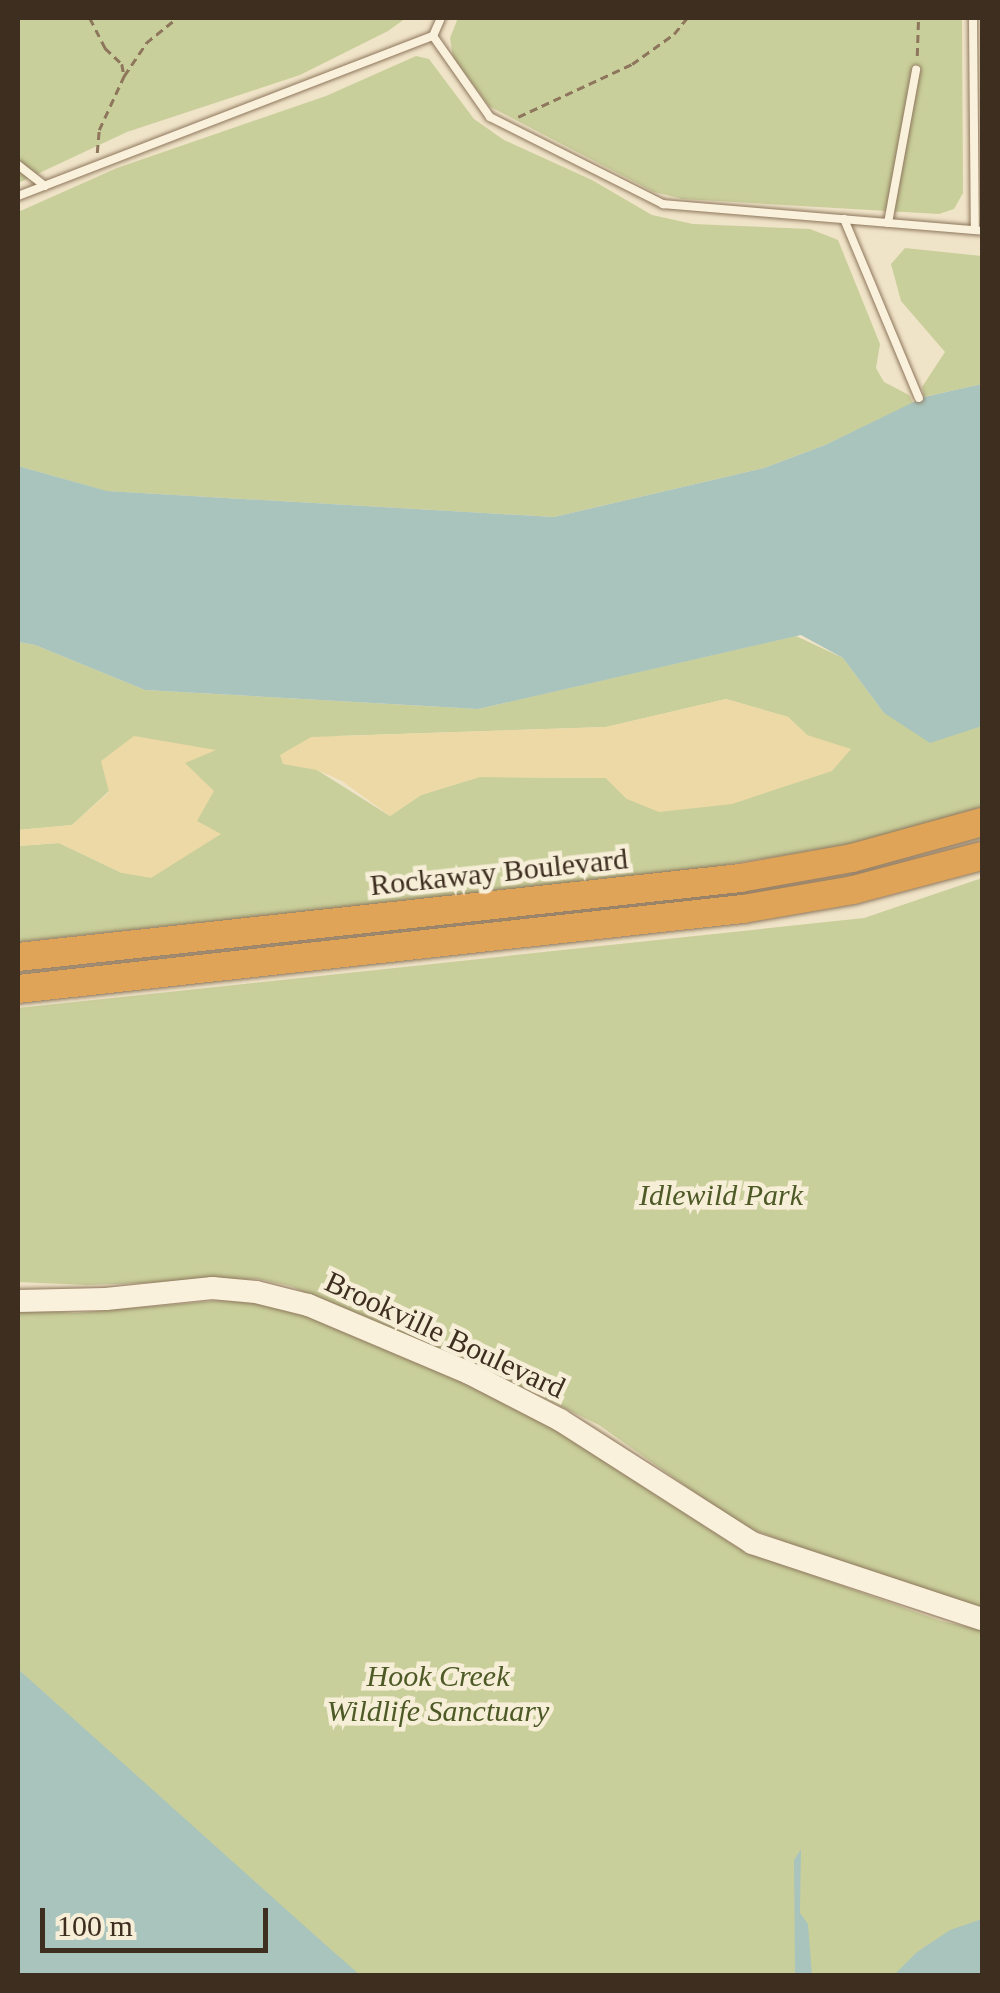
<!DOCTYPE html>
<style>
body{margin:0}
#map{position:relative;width:1000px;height:1993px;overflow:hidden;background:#f0e4c8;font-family:Georgia,serif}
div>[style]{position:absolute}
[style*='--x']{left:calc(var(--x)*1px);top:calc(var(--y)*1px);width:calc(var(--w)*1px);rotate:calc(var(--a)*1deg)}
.green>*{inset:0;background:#c9cf9b}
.sand>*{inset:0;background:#ecd9a5}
.water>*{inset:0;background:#a9c4bc}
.path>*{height:2.5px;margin-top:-1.25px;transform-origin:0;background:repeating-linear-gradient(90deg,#8d765c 0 8px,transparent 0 13px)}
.roads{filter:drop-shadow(0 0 2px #8d765c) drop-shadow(0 0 2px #8d765c)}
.lane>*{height:8px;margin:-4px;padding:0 4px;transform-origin:4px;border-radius:4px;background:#faf1dc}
.secondary>*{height:22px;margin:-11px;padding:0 11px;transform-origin:11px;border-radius:11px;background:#faf1dc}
.highway>*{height:28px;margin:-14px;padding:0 14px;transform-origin:14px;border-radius:14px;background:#e0a458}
span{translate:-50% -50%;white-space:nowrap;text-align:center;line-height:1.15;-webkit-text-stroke:9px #f7eed8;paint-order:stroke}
.street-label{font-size:30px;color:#3d2e20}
.park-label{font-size:30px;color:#4d5a26;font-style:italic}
.frame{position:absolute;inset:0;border:20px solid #3d2e20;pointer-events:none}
.scale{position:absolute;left:40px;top:1908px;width:228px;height:45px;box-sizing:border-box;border:5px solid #3d2e20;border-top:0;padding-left:12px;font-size:30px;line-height:35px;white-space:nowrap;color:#3d2e20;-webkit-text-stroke:8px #f7eed8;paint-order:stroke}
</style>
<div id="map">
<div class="green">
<div style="clip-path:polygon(18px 18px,406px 18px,388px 31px,300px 75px,127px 132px,18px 183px)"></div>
<div style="clip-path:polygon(458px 18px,962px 18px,963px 193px,954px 209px,939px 214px,683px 199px,654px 192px,489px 106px,453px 57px,450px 38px)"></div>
<div style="clip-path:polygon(416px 56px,429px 59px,474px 119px,504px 140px,592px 180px,652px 215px,693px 224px,810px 229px,838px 240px,880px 344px,876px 368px,884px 382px,909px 395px,913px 403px,825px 445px,764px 468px,554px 517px,106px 491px,18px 466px,18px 212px,117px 168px,326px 96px)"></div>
<div style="clip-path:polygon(905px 248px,982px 256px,982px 384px,924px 397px,922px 387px,945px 352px,901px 301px,891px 264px)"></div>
<div style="clip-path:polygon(evenodd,796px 636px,843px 658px,884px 713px,982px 726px,982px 807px,864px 842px,695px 870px,18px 942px,18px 846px,59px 843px,122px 873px,197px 821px,184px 763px,213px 750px,185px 746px,109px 791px,72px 825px,18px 830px,18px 642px,35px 645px,145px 690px,478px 709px,796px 636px,726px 699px,788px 717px,807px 735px,627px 799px,606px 778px,479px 777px,421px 795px,390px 816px,317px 770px,336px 736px,606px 727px,726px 699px)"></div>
<div style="clip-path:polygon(982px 878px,982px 1607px,842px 1564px,741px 1525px,599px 1425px,463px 1358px,290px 1286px,258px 1279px,87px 1285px,18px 1282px,18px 1008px,864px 918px)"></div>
<div style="clip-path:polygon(248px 1298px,287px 1308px,465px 1382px,562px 1434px,740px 1549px,941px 1621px,982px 1630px,982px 1975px,341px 1975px,18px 1681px,18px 1308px,75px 1313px)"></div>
</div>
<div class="sand">
<div style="clip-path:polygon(726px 699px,788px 717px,807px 735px,851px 749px,832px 771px,732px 804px,659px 812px,627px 799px,606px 778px,480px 777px,421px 795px,390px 816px,342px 781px,317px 770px,283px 764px,280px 755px,311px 737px,606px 727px)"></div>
<div style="clip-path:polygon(134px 736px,216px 750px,185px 763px,214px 791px,197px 821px,221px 834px,151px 878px,122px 873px,59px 843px,18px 846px,18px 830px,72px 825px,109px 792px,101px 761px)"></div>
</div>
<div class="water">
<div style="clip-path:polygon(982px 384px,982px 726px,930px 743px,884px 713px,843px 658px,801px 635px,478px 709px,145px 690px,35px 645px,18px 642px,18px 466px,107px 491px,554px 517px,764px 468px,825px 445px,924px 397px)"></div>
<div style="clip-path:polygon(18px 1669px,328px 1947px,360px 1975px,18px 1975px)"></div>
<div style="clip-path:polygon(801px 1849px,800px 1913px,808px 1924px,812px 1975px,795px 1975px,794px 1860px)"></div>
<div style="clip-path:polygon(982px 1919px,982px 1975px,894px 1975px,917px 1952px,950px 1930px)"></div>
</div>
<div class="path">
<div style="--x:90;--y:18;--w:34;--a:63"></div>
<div style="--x:105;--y:48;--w:23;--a:43"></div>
<div style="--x:122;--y:64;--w:11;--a:80"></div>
<div style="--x:917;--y:56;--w:38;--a:-88"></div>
<div style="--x:518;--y:117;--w:126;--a:-24.9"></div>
<div style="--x:632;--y:64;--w:52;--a:-35.5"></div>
<div style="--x:674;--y:34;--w:21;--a:-51"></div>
<div style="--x:97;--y:153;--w:23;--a:-85"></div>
<div style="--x:99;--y:130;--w:60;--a:-65.2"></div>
<div style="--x:124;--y:76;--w:40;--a:-56"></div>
<div style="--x:146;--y:43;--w:40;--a:-39"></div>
</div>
<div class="roads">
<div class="lane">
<div style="--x:973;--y:18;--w:212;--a:89.5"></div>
<div style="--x:433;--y:36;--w:99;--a:54.9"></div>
<div style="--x:490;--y:117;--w:194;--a:26.7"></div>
<div style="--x:663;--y:204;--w:320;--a:4.8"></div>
<div style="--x:18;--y:165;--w:34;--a:38"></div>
<div style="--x:18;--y:196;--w:445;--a:-21.1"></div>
<div style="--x:433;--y:36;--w:20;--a:-66"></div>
<div style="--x:844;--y:219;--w:194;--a:67.3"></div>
<div style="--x:888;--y:223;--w:156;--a:-79.6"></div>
</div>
<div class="secondary">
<div style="--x:18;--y:1301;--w:88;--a:-1.3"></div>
<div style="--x:106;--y:1299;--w:107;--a:-5.9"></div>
<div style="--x:212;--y:1288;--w:44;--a:5.2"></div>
<div style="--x:256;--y:1292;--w:54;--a:14"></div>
<div style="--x:308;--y:1305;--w:175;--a:22.9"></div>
<div style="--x:469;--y:1373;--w:102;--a:27.3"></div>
<div style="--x:560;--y:1420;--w:228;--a:32.6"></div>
<div style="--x:752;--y:1543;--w:242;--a:18.3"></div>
</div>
<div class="highway">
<div style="--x:18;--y:957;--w:726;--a:-6.24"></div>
<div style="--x:740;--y:878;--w:114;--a:-10.1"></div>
<div style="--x:852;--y:858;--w:135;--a:-15.5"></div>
<div style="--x:18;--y:989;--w:729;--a:-6.3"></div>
<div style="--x:743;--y:909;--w:112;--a:-9.8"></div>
<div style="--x:853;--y:890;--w:133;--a:-14.8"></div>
</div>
</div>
<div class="street-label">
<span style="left:499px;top:872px;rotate:-6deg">Rockaway Boulevard</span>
<span style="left:445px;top:1335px;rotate:25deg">Brookville Boulevard</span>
</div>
<div class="park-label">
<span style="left:721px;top:1195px">Idlewild Park</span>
<span style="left:438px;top:1693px">Hook Creek<br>Wildlife Sanctuary</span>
</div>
<div class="frame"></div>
<div class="scale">100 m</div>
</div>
